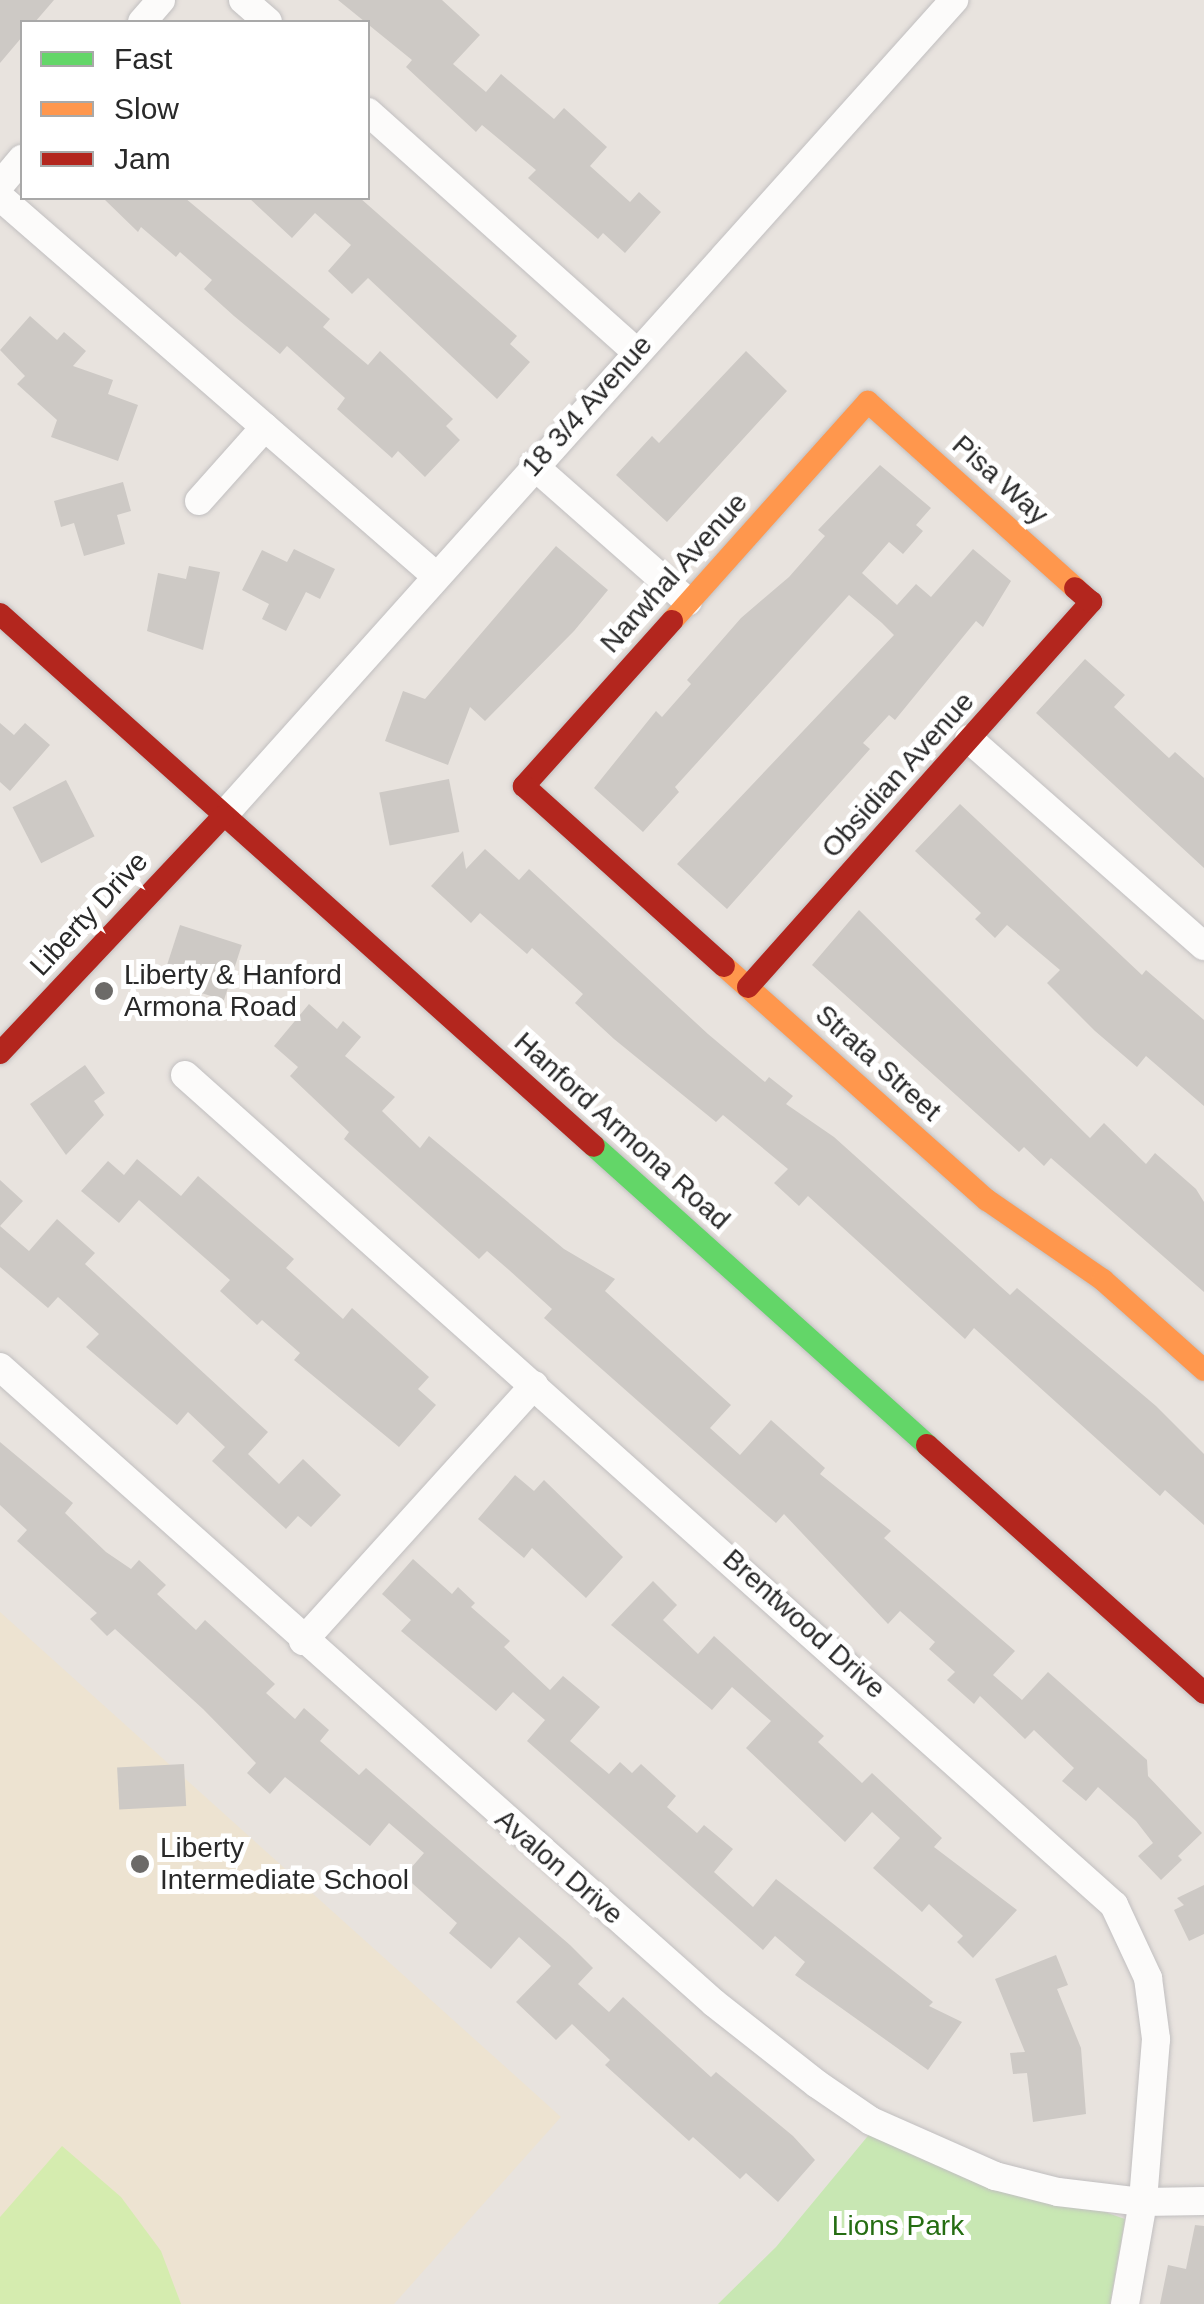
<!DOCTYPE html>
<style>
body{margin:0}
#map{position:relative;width:1204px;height:2304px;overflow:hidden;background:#e8e3de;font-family:Arial,sans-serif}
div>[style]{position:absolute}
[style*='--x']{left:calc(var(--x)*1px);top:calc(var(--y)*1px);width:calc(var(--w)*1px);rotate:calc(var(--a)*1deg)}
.education>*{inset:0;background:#ede3d1}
.green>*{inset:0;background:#c8e7b3}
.pitch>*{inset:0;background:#d5ecaf}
.building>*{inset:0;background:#cdc9c5;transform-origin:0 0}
.roads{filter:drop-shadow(0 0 2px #c1bfc0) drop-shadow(0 0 2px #c1bfc0)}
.street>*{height:28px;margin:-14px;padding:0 14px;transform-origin:14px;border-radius:14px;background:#fcfbfa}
.fast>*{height:22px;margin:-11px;padding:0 11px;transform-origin:11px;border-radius:11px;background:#63d668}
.slow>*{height:22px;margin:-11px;padding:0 11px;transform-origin:11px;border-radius:11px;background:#ff974d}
.jam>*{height:22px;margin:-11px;padding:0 11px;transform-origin:11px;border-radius:11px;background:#b3261e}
.dots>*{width:28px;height:28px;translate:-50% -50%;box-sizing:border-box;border:5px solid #fff;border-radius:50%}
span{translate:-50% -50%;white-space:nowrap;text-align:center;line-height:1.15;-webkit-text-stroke:10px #fff;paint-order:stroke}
.street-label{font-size:28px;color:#292929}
.poi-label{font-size:28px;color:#292929}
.left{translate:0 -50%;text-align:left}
.park-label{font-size:28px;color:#256d12}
.legend{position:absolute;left:20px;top:20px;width:350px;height:180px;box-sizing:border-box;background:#fff;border:2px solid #a9a9a9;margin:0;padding:12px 18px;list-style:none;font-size:30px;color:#292929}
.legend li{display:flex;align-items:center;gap:20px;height:50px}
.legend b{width:50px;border:2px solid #a9a9a9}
</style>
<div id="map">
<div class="education">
<div style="clip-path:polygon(0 1612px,561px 2117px,394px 2304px,0 2304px)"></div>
</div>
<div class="green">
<div style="clip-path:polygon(872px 2131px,1125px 2219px,1110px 2304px,718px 2304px,776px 2247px)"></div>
</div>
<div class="pitch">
<div style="clip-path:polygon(62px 2146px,121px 2197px,161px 2251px,181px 2304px,0 2304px,0 2217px)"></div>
</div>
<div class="building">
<div style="clip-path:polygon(0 0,54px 0,35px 22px,22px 22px,22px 37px,0 63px)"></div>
<div style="clip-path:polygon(338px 0,442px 0,480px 35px,453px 64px,486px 92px,501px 74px,554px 119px,564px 108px,607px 147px,590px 166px,630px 202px,639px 192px,661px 212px,625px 253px,603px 233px,598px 239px,528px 178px,536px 170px,482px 125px,476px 132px,406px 67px,412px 60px)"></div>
<div style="clip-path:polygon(103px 198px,185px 198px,330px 319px,323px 327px,368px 365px,380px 351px,404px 373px,453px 419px,446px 426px,460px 440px,425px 477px,398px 451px,392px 458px,337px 409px,345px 398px,287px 346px,280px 354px,234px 316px,204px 289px,212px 280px,180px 252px,176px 257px,141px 227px,138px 232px)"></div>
<div style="clip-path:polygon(249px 198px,360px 198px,517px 336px,510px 344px,530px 362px,497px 399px,368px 278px,352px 294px,328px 271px,351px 245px,315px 213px,292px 238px)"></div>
<div style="clip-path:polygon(30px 316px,57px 340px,64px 332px,86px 351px,73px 366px,113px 380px,108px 394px,138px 405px,118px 461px,51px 437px,57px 420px,17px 384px,25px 376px,0 350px)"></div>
<div style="clip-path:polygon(746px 351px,787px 391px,667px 522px,616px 475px,652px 436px,659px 443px)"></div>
<div style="clip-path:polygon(880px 465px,931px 508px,916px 525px,923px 531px,903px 554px,889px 542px,862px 573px,897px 605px,916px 584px,931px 597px,973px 549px,1011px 581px,983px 627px,976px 621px,895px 720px,889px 715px,863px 743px,870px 749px,727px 909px,677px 864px,894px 635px,882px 623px,849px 595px,675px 787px,679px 792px,643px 832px,594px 788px,656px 711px,662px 717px,691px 684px,687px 680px,741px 618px,789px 577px,825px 536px,818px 530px)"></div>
<div style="clip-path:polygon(123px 482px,131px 511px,117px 515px,125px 544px,84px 556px,74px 523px,61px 527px,54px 501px)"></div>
<div style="clip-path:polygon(556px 546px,608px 590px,574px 631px,485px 721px,470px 707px,448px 765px,385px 741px,403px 691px,425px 699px)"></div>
<div style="clip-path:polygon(294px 549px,335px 569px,320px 599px,306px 592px,286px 631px,262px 619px,269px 604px,242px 590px,262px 550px,287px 562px)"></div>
<div style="clip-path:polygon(189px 566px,220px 572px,203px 650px,147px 631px,158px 573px,186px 579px)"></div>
<div style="clip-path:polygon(1085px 659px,1125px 695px,1114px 707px,1169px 758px,1175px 752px,1204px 778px,1204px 868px,1036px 713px)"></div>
<div style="clip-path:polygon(0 723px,14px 735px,25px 723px,50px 745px,10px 791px,0 782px)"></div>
<div style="left:449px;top:779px;width:54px;height:71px;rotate:79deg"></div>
<div style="left:66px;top:780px;width:63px;height:60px;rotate:63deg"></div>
<div style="clip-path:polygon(960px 804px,1142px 975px,1146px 970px,1204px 1020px,1204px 1106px,1146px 1056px,1137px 1067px,1095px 1031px,1047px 983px,1060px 970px,1007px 925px,995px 938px,975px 919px,981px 913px,915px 851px)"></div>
<div style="clip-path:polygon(485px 849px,519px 880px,529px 869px,708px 1034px,765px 1082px,769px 1077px,793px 1096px,786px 1104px,834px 1137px,1010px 1295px,1017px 1288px,1156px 1406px,1204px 1454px,1204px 1525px,1165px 1490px,1160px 1496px,974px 1328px,965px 1339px,808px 1196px,799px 1206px,774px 1183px,788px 1169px,723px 1115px,716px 1122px,614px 1039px,575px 1003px,583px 994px,532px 948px,527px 954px,480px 913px,471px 923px,431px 886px,463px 851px,466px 869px)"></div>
<div style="clip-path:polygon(859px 910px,1090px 1138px,1104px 1123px,1146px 1164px,1155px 1153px,1196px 1189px,1204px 1202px,1204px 1292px,1051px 1158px,1044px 1166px,1024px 1147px,1019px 1152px,812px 965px)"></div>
<div style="left:180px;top:925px;width:65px;height:58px;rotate:18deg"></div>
<div style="clip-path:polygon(309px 1004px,337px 1029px,343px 1021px,361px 1037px,345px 1056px,395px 1097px,382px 1111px,420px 1148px,429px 1136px,564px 1249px,615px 1279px,605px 1291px,731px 1405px,710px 1428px,740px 1455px,771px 1420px,825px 1468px,820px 1474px,891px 1531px,884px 1538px,1015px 1651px,993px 1675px,1022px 1700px,1048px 1672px,1147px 1760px,1148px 1776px,1202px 1833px,1178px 1856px,1182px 1860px,1161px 1880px,1138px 1856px,1153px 1843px,1136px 1821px,1098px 1787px,1086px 1801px,1062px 1781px,1074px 1768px,1034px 1730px,1025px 1739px,980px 1696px,974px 1704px,947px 1680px,955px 1672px,929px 1649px,935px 1642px,900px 1611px,888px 1624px,784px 1514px,776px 1523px,544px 1318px,552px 1309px,509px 1270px,487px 1251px,479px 1259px,344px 1139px,349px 1132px,290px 1076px,298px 1067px,274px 1046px)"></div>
<div style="clip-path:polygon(85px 1065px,105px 1093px,94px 1101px,104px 1115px,66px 1155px,30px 1104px)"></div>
<div style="clip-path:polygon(137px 1159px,181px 1196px,198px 1176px,294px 1259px,286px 1268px,343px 1319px,352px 1308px,429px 1377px,418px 1389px,436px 1405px,399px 1447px,294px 1360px,300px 1353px,262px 1320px,257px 1325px,220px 1291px,230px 1280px,139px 1200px,119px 1223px,81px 1191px,108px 1161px,124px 1175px)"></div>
<div style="clip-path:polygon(0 1180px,23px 1201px,0 1226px,29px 1251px,57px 1219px,95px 1253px,85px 1264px,268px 1432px,248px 1454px,279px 1484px,303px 1459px,341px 1495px,311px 1527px,298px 1516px,286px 1529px,212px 1461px,225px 1447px,188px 1412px,177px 1425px,86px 1347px,99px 1334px,58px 1297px,48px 1308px,0 1267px)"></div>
<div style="clip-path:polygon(0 1442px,73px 1503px,65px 1513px,106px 1552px,131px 1569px,139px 1560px,166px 1585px,157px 1594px,196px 1630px,205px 1620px,275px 1684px,266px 1693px,295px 1719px,304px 1708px,329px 1730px,320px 1741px,359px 1775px,366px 1768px,570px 1945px,593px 1968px,578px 1984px,609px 2012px,623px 1997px,711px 2077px,716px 2072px,793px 2136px,815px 2160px,778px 2202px,746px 2173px,740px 2179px,693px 2137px,689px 2141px,605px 2065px,610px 2060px,572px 2024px,556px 2040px,516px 2002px,551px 1966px,519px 1937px,491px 1969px,449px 1933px,457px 1923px,404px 1876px,424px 1853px,389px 1823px,370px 1846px,285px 1777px,270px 1794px,247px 1773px,256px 1763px,203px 1709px,115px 1629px,107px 1636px,90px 1619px,97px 1613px,17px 1541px,27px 1530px,0 1505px)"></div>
<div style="clip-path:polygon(515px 1475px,534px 1491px,544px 1480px,623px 1557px,586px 1598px,532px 1548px,524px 1558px,478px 1519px)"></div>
<div style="clip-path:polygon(413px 1559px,452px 1594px,458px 1587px,475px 1603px,471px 1607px,510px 1641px,504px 1647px,550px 1690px,563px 1676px,600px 1707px,570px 1741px,609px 1774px,620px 1762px,632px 1773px,641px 1764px,676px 1796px,667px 1807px,697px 1833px,704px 1825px,733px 1849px,714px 1872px,753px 1907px,776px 1879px,933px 2002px,929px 2006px,962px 2022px,928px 2070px,795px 1975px,805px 1962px,775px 1936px,763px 1950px,527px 1741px,545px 1720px,513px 1692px,496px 1711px,401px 1631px,411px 1620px,382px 1594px)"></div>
<div style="clip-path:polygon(653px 1581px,677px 1605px,663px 1620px,698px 1654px,714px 1636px,824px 1736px,818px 1742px,862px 1783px,872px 1773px,942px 1838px,934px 1847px,1017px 1910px,973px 1958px,957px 1942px,963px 1936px,929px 1904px,922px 1912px,873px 1868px,900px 1838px,872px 1812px,845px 1842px,746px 1748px,771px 1721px,732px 1687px,712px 1710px,611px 1625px)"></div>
<div style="left:184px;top:1764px;width:42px;height:67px;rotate:87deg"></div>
<div style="clip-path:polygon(1204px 1885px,1204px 1934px,1189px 1941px,1174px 1910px,1184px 1905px,1177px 1898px)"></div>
<div style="clip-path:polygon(1056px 1955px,1068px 1985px,1057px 1989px,1081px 2048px,1086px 2114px,1033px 2122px,1027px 2073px,1013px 2074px,1010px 2053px,1025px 2052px,995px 1979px)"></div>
<div style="clip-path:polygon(1195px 2225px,1204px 2226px,1204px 2304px,1160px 2304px,1168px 2265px,1186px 2269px)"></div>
</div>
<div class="roads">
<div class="street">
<div style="--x:243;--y:0;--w:33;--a:41"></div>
<div style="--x:142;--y:22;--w:29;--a:-49"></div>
<div style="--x:368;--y:112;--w:360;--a:41.8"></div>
<div style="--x:0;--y:185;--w:34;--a:-50"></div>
<div style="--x:0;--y:197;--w:576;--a:40.99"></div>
<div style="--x:534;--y:466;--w:205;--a:41.4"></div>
<div style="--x:199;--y:501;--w:99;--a:-48.3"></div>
<div style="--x:969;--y:739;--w:313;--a:41.4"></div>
<div style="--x:223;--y:816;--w:1096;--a:-48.14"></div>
<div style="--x:185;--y:1075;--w:1246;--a:41.78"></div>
<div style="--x:1114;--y:1905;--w:81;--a:65"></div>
<div style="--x:1148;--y:1978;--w:62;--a:82.5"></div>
<div style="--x:1156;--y:2039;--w:164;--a:94.6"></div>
<div style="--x:1143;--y:2202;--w:104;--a:100"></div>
<div style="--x:0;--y:1367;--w:956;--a:41.69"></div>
<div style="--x:714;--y:2003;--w:131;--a:38.2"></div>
<div style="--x:817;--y:2084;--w:65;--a:34.4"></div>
<div style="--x:871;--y:2121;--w:136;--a:23.9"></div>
<div style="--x:995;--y:2176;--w:65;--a:14.3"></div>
<div style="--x:1058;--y:2192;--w:86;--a:6.7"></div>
<div style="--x:1143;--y:2202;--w:61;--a:-0.9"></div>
<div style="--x:303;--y:1641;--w:345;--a:-47.9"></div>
</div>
<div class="fast">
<div style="--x:594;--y:1146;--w:448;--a:41.9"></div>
</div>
<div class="slow">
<div style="--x:672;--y:621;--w:294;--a:-48.2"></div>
<div style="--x:868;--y:402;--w:278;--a:41.9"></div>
<div style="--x:724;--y:966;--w:352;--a:41.7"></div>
<div style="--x:987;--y:1200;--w:141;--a:34.6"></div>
<div style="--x:1103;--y:1280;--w:135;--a:41.7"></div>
</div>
<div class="jam">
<div style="--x:0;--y:614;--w:797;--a:41.85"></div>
<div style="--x:672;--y:621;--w:222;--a:131.9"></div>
<div style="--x:524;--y:786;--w:269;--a:42"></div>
<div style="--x:748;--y:987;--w:516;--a:-48.3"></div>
<div style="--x:1091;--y:602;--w:21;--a:-139"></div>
<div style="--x:0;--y:1053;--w:325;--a:-46.7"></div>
<div style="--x:927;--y:1445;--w:372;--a:41.8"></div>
</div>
</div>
<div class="dots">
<div style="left:104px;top:991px;background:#6c6a68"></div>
<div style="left:140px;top:1864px;background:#6c6a68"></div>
</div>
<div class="street-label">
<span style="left:587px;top:406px;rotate:-48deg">18 3/4 Avenue</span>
<span style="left:1000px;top:480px;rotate:42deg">Pisa Way</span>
<span style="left:674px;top:573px;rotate:-48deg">Narwhal Avenue</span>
<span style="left:898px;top:775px;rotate:-48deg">Obsidian Avenue</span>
<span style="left:89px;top:914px;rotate:-47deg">Liberty Drive</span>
<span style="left:878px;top:1063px;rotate:42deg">Strata Street</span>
<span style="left:622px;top:1131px;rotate:42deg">Hanford Armona Road</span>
<span style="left:804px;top:1624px;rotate:42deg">Brentwood Drive</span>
<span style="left:559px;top:1867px;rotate:41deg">Avalon Drive</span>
</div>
<div class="poi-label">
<span class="left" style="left:124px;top:991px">Liberty &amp; Hanford<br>Armona Road</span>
<span class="left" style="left:160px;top:1864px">Liberty<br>Intermediate School</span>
</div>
<div class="park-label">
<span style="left:898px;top:2226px">Lions Park</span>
</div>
<ul class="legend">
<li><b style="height:12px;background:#63d668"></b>Fast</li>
<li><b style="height:12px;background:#ff974d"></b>Slow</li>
<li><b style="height:12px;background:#b3261e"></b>Jam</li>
</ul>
</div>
